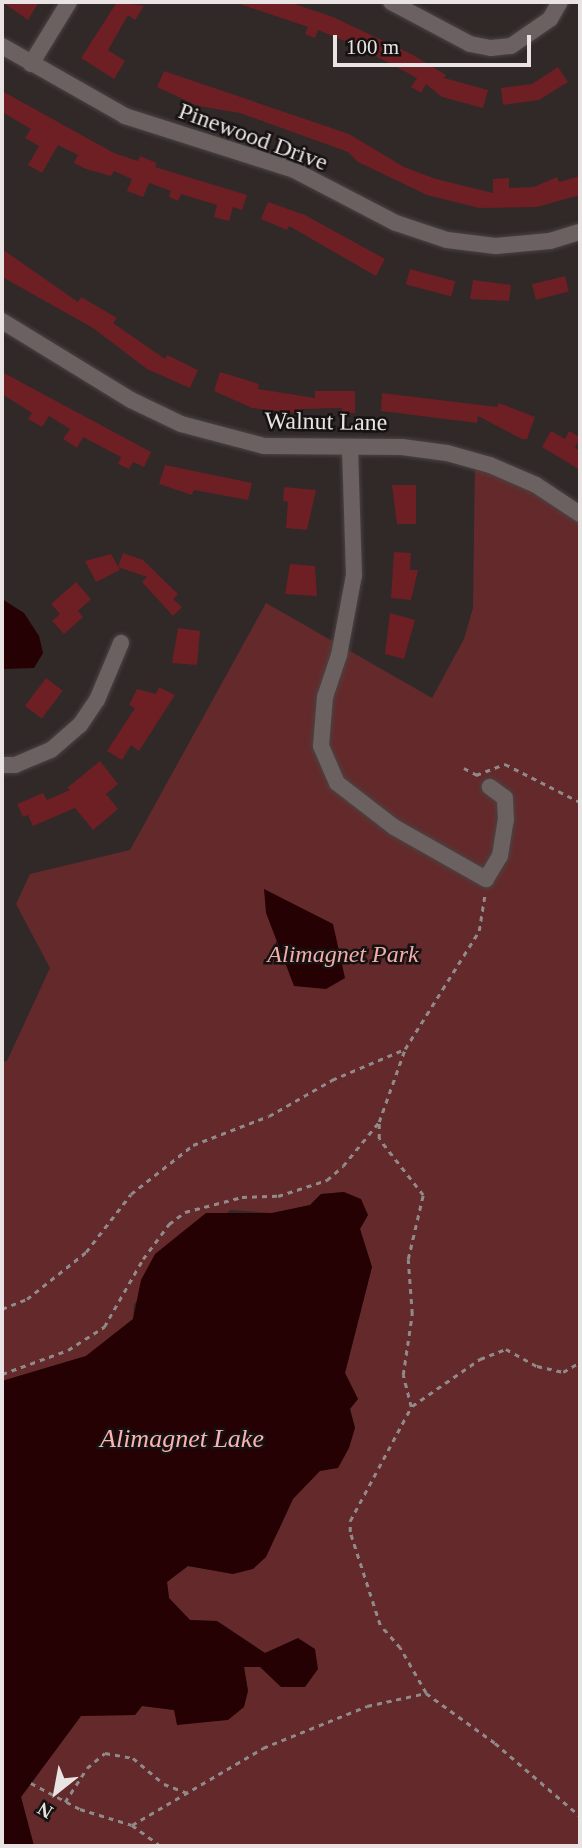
<!DOCTYPE html>
<style>
body{margin:0}
#map{position:relative;width:582px;height:1848px;overflow:hidden;background:#312828;font-family:"Times New Roman",serif}
div>[style]{position:absolute}
[style*='--x']{left:calc(var(--x)*1px);top:calc(var(--y)*1px);width:calc(var(--w)*1px);rotate:calc(var(--a)*1deg)}
.green>*{inset:0;background:#642a2b}
.water>*{inset:0;background:#260103}
.building>*{inset:0;background:#6d1f24;transform-origin:0 0}
.path>*{height:2.5px;margin-top:-1.25px;transform-origin:0;background:repeating-linear-gradient(90deg,#918a8a 0 5px,transparent 0 10px)}
.roads{filter:drop-shadow(0 0 2px #4a4343) drop-shadow(0 0 2px #4a4343)}
.minor>*{height:16px;margin:-8px;padding:0 8px;transform-origin:8px;border-radius:8px;background:#6b6161}
span{translate:-50% -50%;white-space:nowrap;text-align:center;line-height:1.15;-webkit-text-stroke:5px #161212;paint-order:stroke}
.street-label{font-size:24px;color:#e9e3e3}
.park-label{font-size:24px;color:#f4adaa;font-style:italic}
.water-label{font-size:26px;color:#fbb3b1;font-style:italic}
.frame{position:absolute;inset:0;border:4px solid #e9e3e3;pointer-events:none}
.north{position:absolute;left:21px;top:1757px;width:70px;height:70px;-webkit-text-stroke:5px #161212;paint-order:stroke;rotate:211deg;font-size:19px;font-weight:700;line-height:28px;text-align:center;color:#e9e3e3}
.north::after{content:'';display:block;margin:auto;width:24px;height:32px;background:#e9e3e3;clip-path:polygon(50% 0,100% 100%,50% 72%,0 100%)}
.scale{position:absolute;left:333px;top:35px;width:198px;height:32px;box-sizing:border-box;border:4px solid #e9e3e3;border-top:0;padding-left:9px;font-size:21px;line-height:24px;white-space:nowrap;color:#e9e3e3;-webkit-text-stroke:5px #161212;paint-order:stroke}
</style>
<div id="map">
<div class="green">
<div style="clip-path:polygon(475px 460px,580px 514px,580px 1846px,34px 1846px,21px 1797px,81px 1716px,135px 1715px,142px 1706px,174px 1710px,248px 1691px,244px 1667px,260px 1667px,299px 1638px,265px 1653px,217px 1621px,190px 1620px,169px 1598px,167px 1582px,188px 1566px,233px 1574px,277px 1534px,293px 1499px,355px 1428px,350px 1409px,358px 1399px,345px 1373px,372px 1267px,360px 1229px,368px 1215px,344px 1192px,321px 1194px,310px 1205px,272px 1213px,230px 1210px,134px 1304px,133px 1319px,86px 1356px,2px 1381px,2px 1062px,7px 1061px,50px 968px,16px 904px,30px 874px,130px 850px,266px 603px,432px 698px,464px 639px,473px 608px)"></div>
</div>
<div class="water">
<div style="clip-path:polygon(2px 599px,24px 613px,39px 636px,43px 653px,34px 668px,2px 669px)"></div>
<div style="clip-path:polygon(264px 889px,333px 924px,345px 978px,326px 989px,294px 986px,266px 913px)"></div>
<div style="clip-path:polygon(344px 1192px,361px 1199px,368px 1215px,360px 1229px,372px 1267px,345px 1373px,358px 1399px,350px 1409px,355px 1428px,349px 1448px,338px 1468px,320px 1471px,293px 1499px,266px 1557px,253px 1569px,233px 1574px,188px 1566px,167px 1582px,169px 1598px,190px 1620px,217px 1621px,265px 1653px,298px 1638px,315px 1649px,318px 1669px,305px 1687px,281px 1687px,260px 1667px,244px 1667px,248px 1691px,244px 1707px,228px 1720px,177px 1725px,174px 1710px,142px 1706px,135px 1715px,81px 1716px,21px 1797px,34px 1846px,2px 1846px,2px 1381px,86px 1356px,133px 1319px,141px 1280px,155px 1254px,206px 1213px,272px 1213px,310px 1205px,321px 1194px)"></div>
</div>
<div class="building">
<div style="clip-path:polygon(2px 2px,39px 2px,28px 20px)"></div>
<div style="clip-path:polygon(117px 2px,144px 6px,135px 20px,128px 15px,108px 50px,125px 61px,114px 79px,81px 58px)"></div>
<div style="clip-path:polygon(234px 2px,289px 2px,333px 17px,413px 55px,446px 75px,444px 78px,488px 90px,483px 108px,442px 97px,426px 84px,421px 93px,411px 87px,417px 78px,359px 47px,318px 30px,315px 38px,305px 34px,308px 27px)"></div>
<div style="clip-path:polygon(558px 67px,568px 82px,539px 100px,503px 105px,501px 88px,532px 84px)"></div>
<div style="clip-path:polygon(164px 71px,349px 134px,404px 167px,436px 179px,493px 193px,493px 179px,509px 178px,509px 188px,534px 187px,557px 177px,559px 182px,580px 176px,580px 195px,537px 207px,479px 208px,427px 195px,358px 162px,348px 152px,240px 113px,198px 106px,157px 87px)"></div>
<div style="clip-path:polygon(2px 91px,114px 153px,138px 161px,140px 156px,157px 163px,155px 167px,247px 195px,242px 210px,233px 207px,229px 221px,214px 217px,217px 205px,181px 194px,178px 201px,169px 197px,171px 191px,149px 183px,143px 197px,127px 191px,132px 179px,114px 171px,111px 176px,86px 169px,74px 163px,78px 155px,58px 145px,42px 173px,28px 165px,39px 146px,25px 138px,31px 129px,2px 112px)"></div>
<div style="clip-path:polygon(268px 202px,305px 215px,385px 259px,376px 276px,289px 226px,287px 230px,261px 219px)"></div>
<div style="clip-path:polygon(2px 249px,78px 302px,81px 297px,117px 318px,113px 323px,165px 359px,167px 355px,198px 370px,190px 388px,147px 369px,93px 328px,4px 278px)"></div>
<div style="left:410px;top:269px;width:47px;height:16px;rotate:15deg"></div>
<div style="left:565px;top:276px;width:16px;height:34px;rotate:76deg"></div>
<div style="clip-path:polygon(473px 280px,511px 285px,509px 301px,470px 299px)"></div>
<div style="clip-path:polygon(2px 372px,151px 452px,144px 467px,133px 462px,129px 469px,118px 464px,121px 457px,83px 437px,77px 448px,63px 439px,70px 429px,49px 416px,42px 427px,28px 419px,32px 413px,2px 394px)"></div>
<div style="clip-path:polygon(220px 372px,259px 384px,258px 389px,315px 398px,315px 391px,355px 391px,355px 413px,342px 413px,342px 408px,302px 409px,301px 414px,252px 408px,214px 391px)"></div>
<div style="clip-path:polygon(382px 393px,497px 407px,499px 403px,535px 417px,527px 439px,522px 439px,478px 416px,477px 423px,381px 411px)"></div>
<div style="clip-path:polygon(551px 431px,565px 439px,569px 431px,580px 437px,575px 448px,580px 451px,580px 470px,542px 447px)"></div>
<div style="clip-path:polygon(165px 465px,252px 483px,248px 500px,194px 490px,192px 495px,159px 484px)"></div>
<div style="clip-path:polygon(392px 485px,416px 485px,416px 524px,397px 524px)"></div>
<div style="clip-path:polygon(284px 487px,316px 490px,307px 530px,286px 528px,288px 502px,283px 501px)"></div>
<div style="clip-path:polygon(394px 552px,411px 553px,410px 570px,418px 570px,411px 600px,391px 598px)"></div>
<div style="clip-path:polygon(123px 553px,143px 560px,178px 594px,173px 599px,182px 607px,173px 616px,142px 582px,147px 577px,118px 567px)"></div>
<div style="clip-path:polygon(111px 554px,120px 570px,96px 582px,85px 561px)"></div>
<div style="clip-path:polygon(290px 564px,315px 566px,317px 596px,285px 594px)"></div>
<div style="clip-path:polygon(76px 582px,91px 599px,78px 611px,83px 617px,64px 634px,52px 621px,60px 614px,51px 604px)"></div>
<div style="clip-path:polygon(390px 613px,415px 620px,404px 659px,385px 654px)"></div>
<div style="clip-path:polygon(178px 628px,200px 631px,197px 665px,172px 663px)"></div>
<div style="left:46px;top:678px;width:21px;height:35px;rotate:37deg"></div>
<div style="clip-path:polygon(159px 687px,175px 695px,139px 751px,131px 745px,122px 760px,107px 751px,135px 708px,129px 705px,137px 689px,156px 694px)"></div>
<div style="clip-path:polygon(100px 761px,118px 784px,106px 794px,118px 809px,93px 830px,75px 808px,33px 826px,28px 815px,23px 817px,17px 804px,43px 793px,47px 800px,70px 790px,67px 788px)"></div>
</div>
<div class="path">
<div style="--x:464;--y:768;--w:15;--a:28"></div>
<div style="--x:476;--y:775;--w:31;--a:-21"></div>
<div style="--x:505;--y:764;--w:84;--a:26.9"></div>
<div style="--x:2;--y:1309;--w:27;--a:-22"></div>
<div style="--x:27;--y:1299;--w:75;--a:-38.5"></div>
<div style="--x:86;--y:1252;--w:73;--a:-52.2"></div>
<div style="--x:131;--y:1194;--w:79;--a:-38.3"></div>
<div style="--x:193;--y:1145;--w:81;--a:-20.9"></div>
<div style="--x:269;--y:1116;--w:73;--a:-29.7"></div>
<div style="--x:332;--y:1080;--w:79;--a:-23"></div>
<div style="--x:2;--y:1374;--w:70;--a:-20"></div>
<div style="--x:68;--y:1350;--w:43;--a:-32.6"></div>
<div style="--x:104;--y:1327;--w:78;--a:-60.2"></div>
<div style="--x:143;--y:1259;--w:44;--a:-53.4"></div>
<div style="--x:169;--y:1224;--w:20;--a:-37"></div>
<div style="--x:185;--y:1212;--w:59;--a:-14.7"></div>
<div style="--x:242;--y:1197;--w:36;--a:-2"></div>
<div style="--x:278;--y:1196;--w:52;--a:-18.1"></div>
<div style="--x:327;--y:1180;--w:21;--a:-41"></div>
<div style="--x:343;--y:1166;--w:57;--a:-50.7"></div>
<div style="--x:379;--y:1122;--w:77;--a:-70.4"></div>
<div style="--x:405;--y:1049;--w:139;--a:-57.9"></div>
<div style="--x:479;--y:931;--w:39;--a:-81"></div>
<div style="--x:412;--y:1406;--w:83;--a:-34.7"></div>
<div style="--x:480;--y:1359;--w:28;--a:-21"></div>
<div style="--x:506;--y:1349;--w:35;--a:29"></div>
<div style="--x:537;--y:1366;--w:27;--a:13"></div>
<div style="--x:563;--y:1372;--w:20;--a:-30"></div>
<div style="--x:426;--y:1693;--w:85;--a:35.9"></div>
<div style="--x:495;--y:1743;--w:112;--a:40.7"></div>
<div style="--x:31;--y:1783;--w:55;--a:28"></div>
<div style="--x:80;--y:1809;--w:54;--a:17.1"></div>
<div style="--x:132;--y:1825;--w:36;--a:36"></div>
<div style="--x:65;--y:1802;--w:40;--a:-57.1"></div>
<div style="--x:87;--y:1768;--w:23;--a:-40"></div>
<div style="--x:105;--y:1753;--w:28;--a:10"></div>
<div style="--x:133;--y:1758;--w:40;--a:40"></div>
<div style="--x:164;--y:1784;--w:25;--a:21"></div>
<div style="--x:132;--y:1825;--w:152;--a:-30.4"></div>
<div style="--x:263;--y:1748;--w:112;--a:-22"></div>
<div style="--x:367;--y:1706;--w:60;--a:-12.4"></div>
<div style="--x:426;--y:1693;--w:52;--a:-120"></div>
<div style="--x:400;--y:1648;--w:30;--a:-131"></div>
<div style="--x:380;--y:1625;--w:98;--a:-107.9"></div>
<div style="--x:350;--y:1532;--w:11;--a:-90"></div>
<div style="--x:350;--y:1521;--w:129;--a:-61.8"></div>
<div style="--x:411;--y:1407;--w:33;--a:-104"></div>
<div style="--x:403;--y:1375;--w:62;--a:-81.6"></div>
<div style="--x:412;--y:1314;--w:55;--a:-94.2"></div>
<div style="--x:408;--y:1259;--w:66;--a:-76.8"></div>
<div style="--x:423;--y:1195;--w:71;--a:-128.2"></div>
<div style="--x:379;--y:1139;--w:17;--a:-90"></div>
</div>
<div class="roads">
<div class="minor">
<div style="--x:391;--y:2;--w:89;--a:28"></div>
<div style="--x:470;--y:44;--w:21;--a:11"></div>
<div style="--x:491;--y:48;--w:20;--a:-6"></div>
<div style="--x:511;--y:46;--w:47;--a:-34.7"></div>
<div style="--x:550;--y:19;--w:20;--a:-60"></div>
<div style="--x:2;--y:46;--w:142;--a:29.6"></div>
<div style="--x:125;--y:116;--w:177;--a:17.7"></div>
<div style="--x:294;--y:170;--w:115;--a:27.5"></div>
<div style="--x:396;--y:223;--w:54;--a:18.4"></div>
<div style="--x:447;--y:240;--w:49;--a:7"></div>
<div style="--x:496;--y:246;--w:54;--a:-5.3"></div>
<div style="--x:550;--y:241;--w:31;--a:-17"></div>
<div style="--x:31;--y:64;--w:73;--a:-58.5"></div>
<div style="--x:2;--y:321;--w:151;--a:31.5"></div>
<div style="--x:131;--y:400;--w:55;--a:25.6"></div>
<div style="--x:181;--y:424;--w:86;--a:14.8"></div>
<div style="--x:264;--y:446;--w:138;--a:0.4"></div>
<div style="--x:402;--y:447;--w:45;--a:7.6"></div>
<div style="--x:447;--y:453;--w:45;--a:15.6"></div>
<div style="--x:490;--y:465;--w:50;--a:23.5"></div>
<div style="--x:536;--y:485;--w:53;--a:33.4"></div>
<div style="--x:350;--y:448;--w:127;--a:88.2"></div>
<div style="--x:354;--y:575;--w:81;--a:100.6"></div>
<div style="--x:339;--y:655;--w:44;--a:108.4"></div>
<div style="--x:325;--y:697;--w:49;--a:94.7"></div>
<div style="--x:321;--y:746;--w:40;--a:66.6"></div>
<div style="--x:337;--y:783;--w:72;--a:37.7"></div>
<div style="--x:394;--y:827;--w:106;--a:29.5"></div>
<div style="--x:486;--y:879;--w:27;--a:-59"></div>
<div style="--x:500;--y:856;--w:36;--a:-81"></div>
<div style="--x:506;--y:820;--w:22;--a:-93"></div>
<div style="--x:505;--y:798;--w:19;--a:-144"></div>
<div style="--x:2;--y:765;--w:13;--a:0"></div>
<div style="--x:15;--y:765;--w:39;--a:-23"></div>
<div style="--x:51;--y:750;--w:38;--a:-41"></div>
<div style="--x:80;--y:725;--w:30;--a:-56"></div>
<div style="--x:97;--y:700;--w:62;--a:-67.2"></div>
</div>
</div>
<div class="street-label">
<span style="left:253px;top:137px;rotate:20deg">Pinewood Drive</span>
<span style="left:326px;top:422px;rotate:1deg">Walnut Lane</span>
</div>
<div class="park-label">
<span style="left:343px;top:955px">Alimagnet Park</span>
</div>
<div class="water-label">
<span style="left:182px;top:1439px">Alimagnet Lake</span>
</div>
<div class="frame"></div>
<div class="north">N</div>
<div class="scale">100 m</div>
</div>
